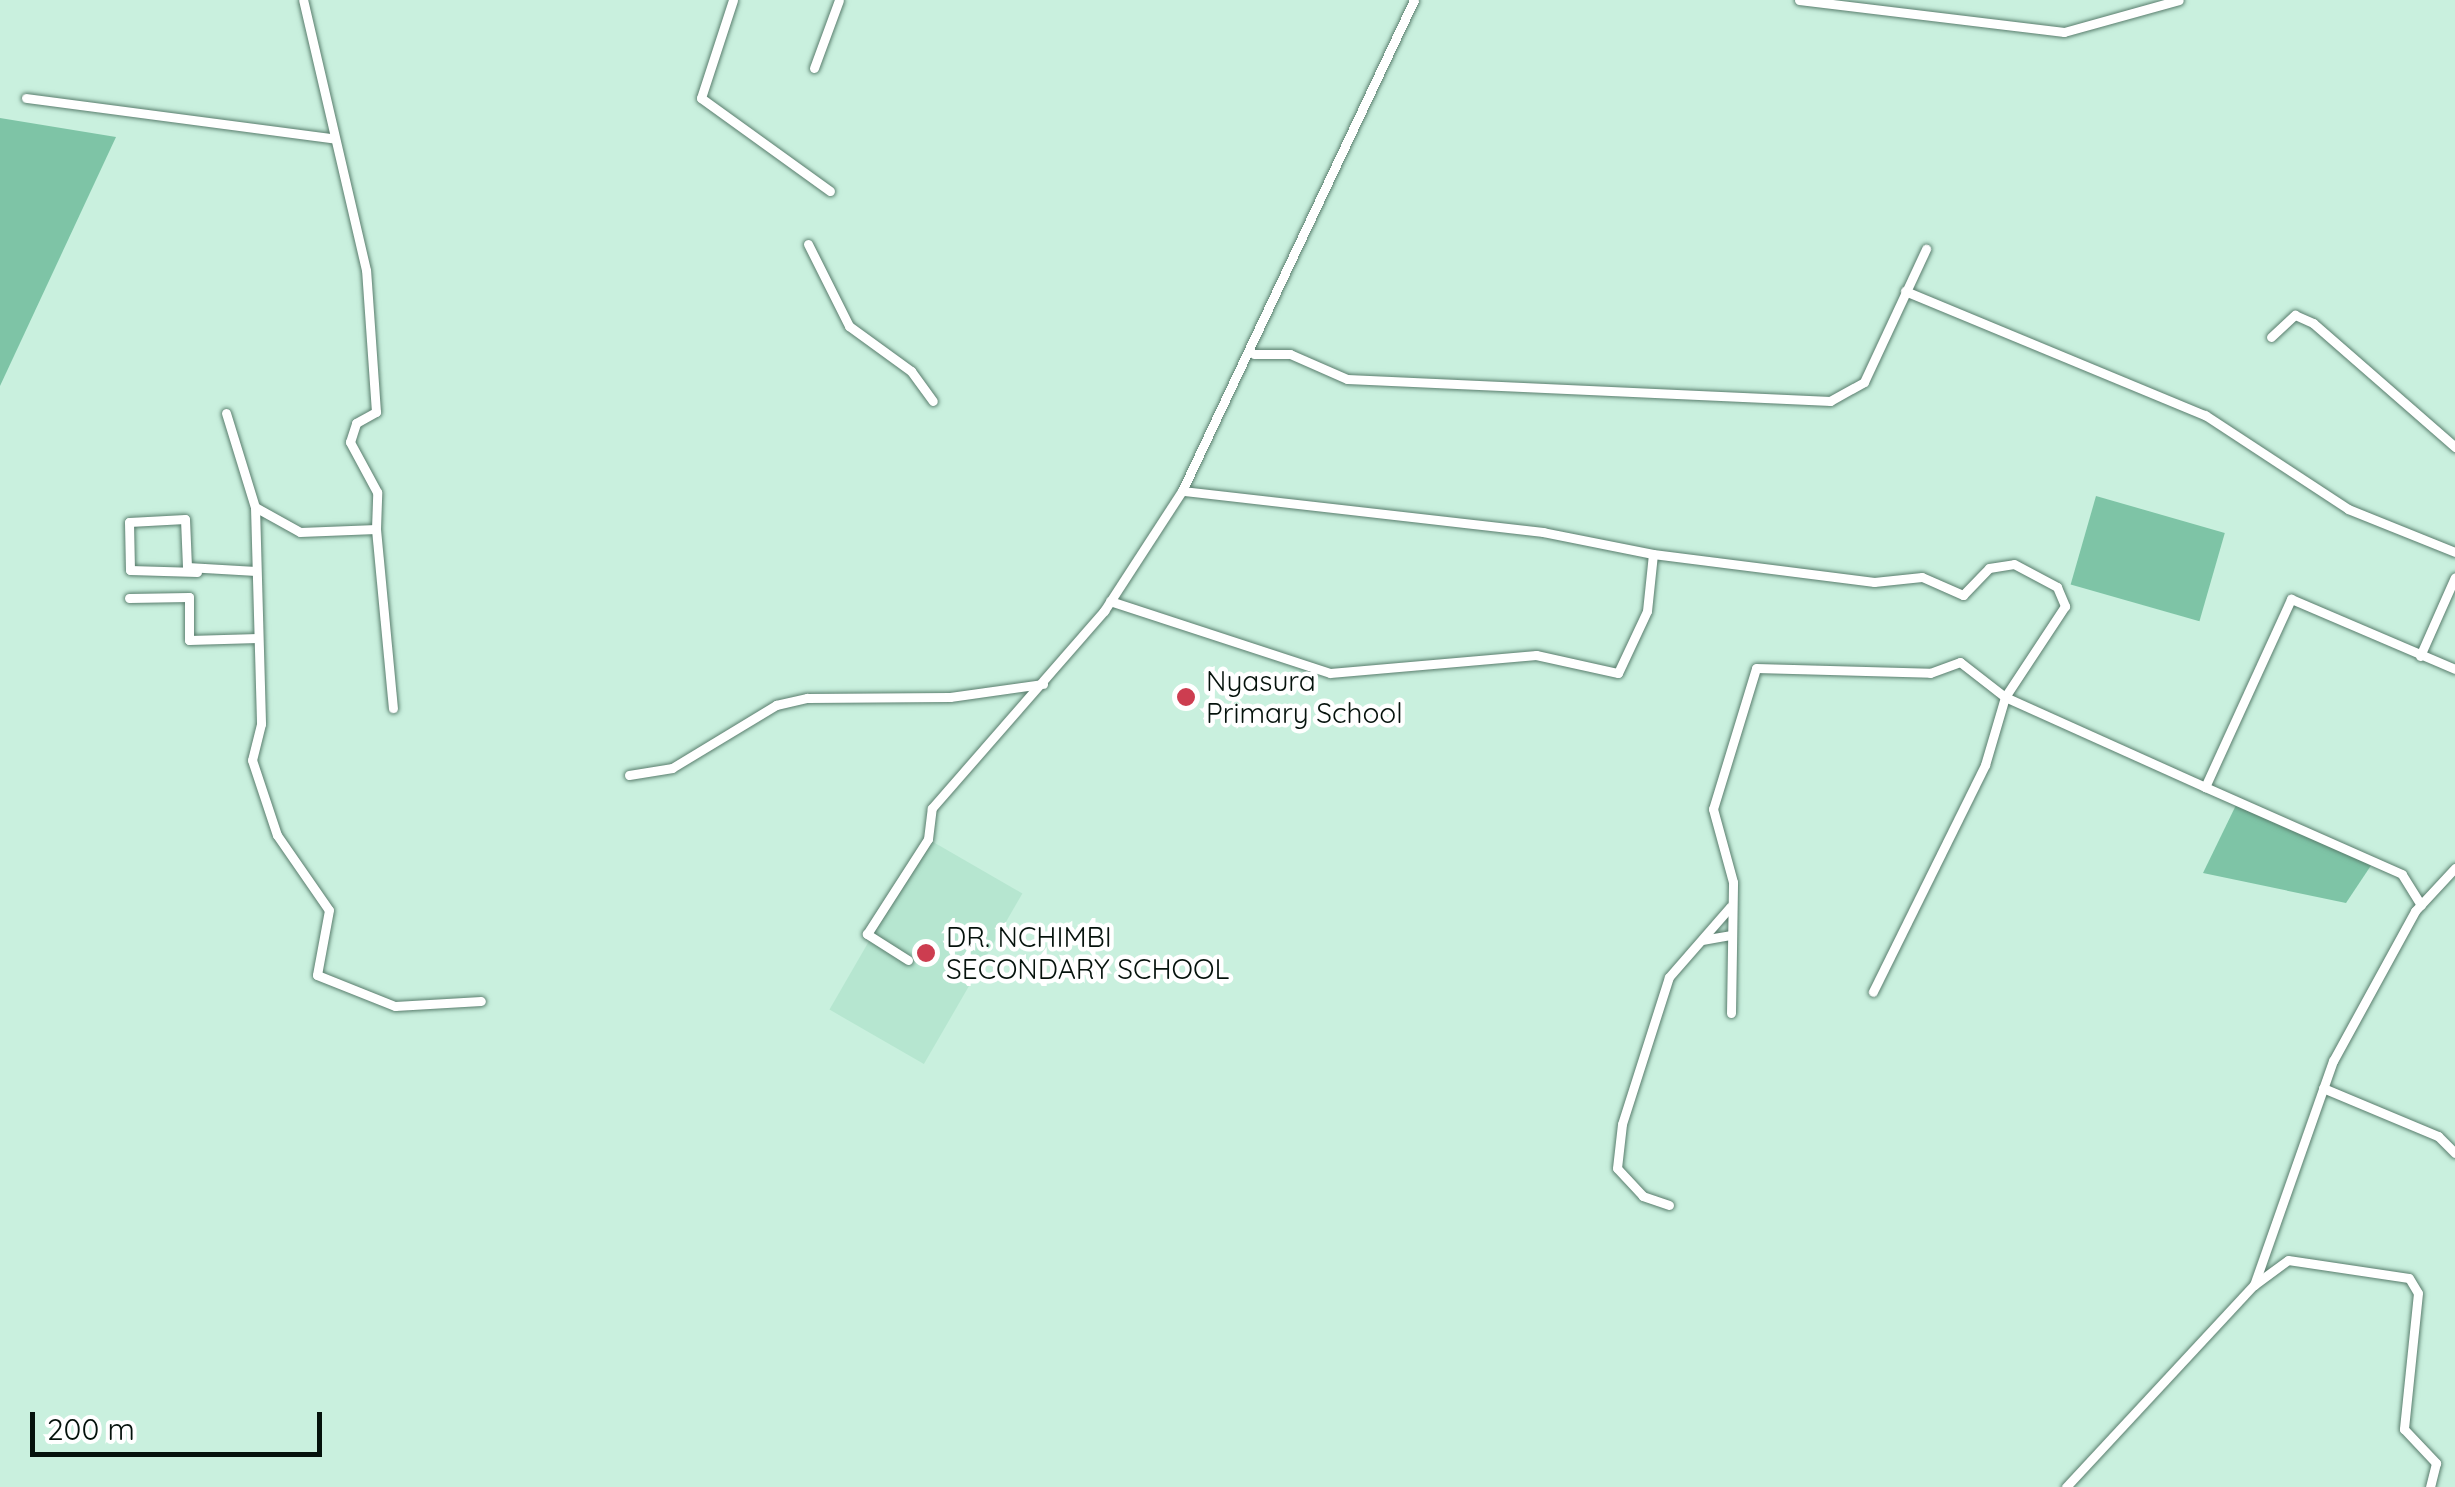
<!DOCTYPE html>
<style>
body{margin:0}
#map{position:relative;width:2455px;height:1487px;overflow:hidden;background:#c9f0de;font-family:Quicksand,sans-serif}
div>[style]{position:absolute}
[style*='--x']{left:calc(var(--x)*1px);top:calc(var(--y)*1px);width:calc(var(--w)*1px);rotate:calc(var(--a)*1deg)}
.built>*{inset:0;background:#b6e6d0;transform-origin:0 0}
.green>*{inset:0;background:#7ec4a6;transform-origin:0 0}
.roads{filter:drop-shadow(0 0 2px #597d6d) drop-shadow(0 0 2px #597d6d)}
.minor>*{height:9px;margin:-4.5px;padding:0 4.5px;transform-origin:4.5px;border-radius:4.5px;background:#fff}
.dots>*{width:28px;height:28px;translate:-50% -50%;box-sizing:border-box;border:5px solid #fff;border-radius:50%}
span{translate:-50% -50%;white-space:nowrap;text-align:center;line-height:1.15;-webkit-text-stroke:9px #fff;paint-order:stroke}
.poi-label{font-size:28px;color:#05120c}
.left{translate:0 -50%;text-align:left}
.scale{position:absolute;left:30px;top:1412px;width:292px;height:45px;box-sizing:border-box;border:5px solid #05120c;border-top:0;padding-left:12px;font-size:30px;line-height:35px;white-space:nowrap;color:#05120c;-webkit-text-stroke:8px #fff;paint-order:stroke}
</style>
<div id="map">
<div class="built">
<div style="left:928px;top:839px;width:109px;height:197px;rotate:30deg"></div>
</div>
<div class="green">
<div style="clip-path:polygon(0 118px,116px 137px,0 386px)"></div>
<div style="left:2096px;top:496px;width:134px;height:92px;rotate:16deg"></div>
<div style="clip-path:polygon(2238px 801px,2374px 861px,2346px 903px,2203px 873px)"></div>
</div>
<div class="roads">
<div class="minor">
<div style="--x:733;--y:0;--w:103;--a:108.1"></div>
<div style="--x:701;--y:98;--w:159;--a:35.8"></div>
<div style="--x:1799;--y:0;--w:267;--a:6.9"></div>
<div style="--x:2064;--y:32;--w:119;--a:-15.5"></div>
<div style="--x:814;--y:68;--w:72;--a:-69.8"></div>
<div style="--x:26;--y:98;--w:308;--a:7.5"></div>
<div style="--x:808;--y:244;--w:92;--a:63.4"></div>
<div style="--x:849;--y:326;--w:77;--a:36"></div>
<div style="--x:911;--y:371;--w:37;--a:54"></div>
<div style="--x:1905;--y:291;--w:325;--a:22.5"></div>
<div style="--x:2205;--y:415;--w:171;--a:33.3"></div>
<div style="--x:2348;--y:509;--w:115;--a:21.9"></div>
<div style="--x:2271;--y:337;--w:33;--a:-43"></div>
<div style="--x:2295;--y:315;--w:20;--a:24"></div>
<div style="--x:2313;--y:323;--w:189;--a:41.1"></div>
<div style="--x:1254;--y:354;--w:36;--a:0"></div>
<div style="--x:1290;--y:354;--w:62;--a:23.7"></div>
<div style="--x:1347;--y:379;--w:484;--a:2.6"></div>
<div style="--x:1830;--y:401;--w:39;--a:-29"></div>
<div style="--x:1864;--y:382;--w:147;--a:-65"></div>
<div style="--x:226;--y:413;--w:98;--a:72.9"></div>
<div style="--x:255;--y:507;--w:217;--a:88.4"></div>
<div style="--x:261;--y:724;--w:37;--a:104"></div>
<div style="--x:252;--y:760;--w:79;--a:71.6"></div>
<div style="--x:277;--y:835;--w:91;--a:55.3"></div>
<div style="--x:329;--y:910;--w:66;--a:100.5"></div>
<div style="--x:317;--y:975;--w:84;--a:21.7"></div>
<div style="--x:395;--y:1006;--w:86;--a:-3.3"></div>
<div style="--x:255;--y:507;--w:51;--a:29.1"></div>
<div style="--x:300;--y:532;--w:76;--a:-2.3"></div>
<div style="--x:376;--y:529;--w:37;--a:-88"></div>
<div style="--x:377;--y:492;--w:57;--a:-118.4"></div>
<div style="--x:350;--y:442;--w:20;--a:-72"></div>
<div style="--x:356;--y:423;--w:23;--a:-29"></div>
<div style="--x:376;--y:412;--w:142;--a:-94"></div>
<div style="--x:366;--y:270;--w:277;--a:-103.1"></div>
<div style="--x:376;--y:529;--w:180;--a:84.6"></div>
<div style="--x:1653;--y:554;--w:223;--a:7.2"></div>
<div style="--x:1874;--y:582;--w:48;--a:-5.9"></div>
<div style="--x:1922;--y:577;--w:45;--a:23.7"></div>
<div style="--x:1963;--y:595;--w:37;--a:-46"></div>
<div style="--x:1989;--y:568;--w:25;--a:-9"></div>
<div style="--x:2014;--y:564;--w:49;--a:28.1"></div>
<div style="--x:2057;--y:587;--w:21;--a:67"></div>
<div style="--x:2065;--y:606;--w:109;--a:123.4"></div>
<div style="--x:2005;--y:697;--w:71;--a:106.4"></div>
<div style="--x:1985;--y:765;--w:253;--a:116.3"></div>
<div style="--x:197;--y:572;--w:67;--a:-178.3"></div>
<div style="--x:130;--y:570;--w:48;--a:-91.2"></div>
<div style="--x:129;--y:522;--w:56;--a:-3.1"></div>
<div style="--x:185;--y:519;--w:48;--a:87.6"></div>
<div style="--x:187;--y:567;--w:69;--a:3.3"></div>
<div style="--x:129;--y:598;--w:60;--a:-1"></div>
<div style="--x:189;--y:597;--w:43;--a:90"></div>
<div style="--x:189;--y:640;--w:69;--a:-1.7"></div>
<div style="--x:1110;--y:601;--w:231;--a:18.1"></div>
<div style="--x:1330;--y:673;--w:207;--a:-5"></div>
<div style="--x:1536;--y:655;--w:84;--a:12.4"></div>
<div style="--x:1618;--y:673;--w:68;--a:-64.9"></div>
<div style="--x:1647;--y:611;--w:57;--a:-84"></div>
<div style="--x:1653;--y:554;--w:112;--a:-168.7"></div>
<div style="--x:1543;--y:532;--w:363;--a:-173.5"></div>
<div style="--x:2420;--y:656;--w:86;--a:-66.1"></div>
<div style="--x:629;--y:775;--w:44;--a:-9.2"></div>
<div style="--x:672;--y:768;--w:122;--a:-31.2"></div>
<div style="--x:776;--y:705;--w:32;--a:-13"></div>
<div style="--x:807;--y:698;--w:143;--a:-0.4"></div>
<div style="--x:950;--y:697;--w:94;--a:-8"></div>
<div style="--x:2421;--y:905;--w:36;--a:-122"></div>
<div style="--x:2402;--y:874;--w:215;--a:-156.2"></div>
<div style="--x:2205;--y:787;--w:207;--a:-65.4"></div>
<div style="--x:2291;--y:599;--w:178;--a:23.1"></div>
<div style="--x:1702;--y:940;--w:27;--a:-10"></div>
<div style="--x:908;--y:960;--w:49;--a:-147.6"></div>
<div style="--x:867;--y:934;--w:113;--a:-57.3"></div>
<div style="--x:928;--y:839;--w:31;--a:-83"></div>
<div style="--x:932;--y:808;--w:262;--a:-48.9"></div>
<div style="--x:1104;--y:611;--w:143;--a:-57"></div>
<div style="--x:1182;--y:491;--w:543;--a:-64.71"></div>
<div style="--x:1731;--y:1013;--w:131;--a:-89.1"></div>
<div style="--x:1733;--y:882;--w:76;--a:-105.3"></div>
<div style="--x:1713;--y:809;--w:147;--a:-73"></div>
<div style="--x:1756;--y:668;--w:174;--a:1.6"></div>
<div style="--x:1930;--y:673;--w:32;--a:-20"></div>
<div style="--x:1960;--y:662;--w:57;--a:37.9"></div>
<div style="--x:2005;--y:697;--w:219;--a:24.2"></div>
<div style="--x:2323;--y:1088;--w:125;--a:22.7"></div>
<div style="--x:2438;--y:1136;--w:24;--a:45"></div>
<div style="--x:1669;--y:1205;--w:28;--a:-161"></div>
<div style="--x:1643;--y:1196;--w:38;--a:-133"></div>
<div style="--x:1617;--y:1168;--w:44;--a:-83.5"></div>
<div style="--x:1622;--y:1124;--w:154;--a:-72.3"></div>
<div style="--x:1669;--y:977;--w:93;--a:-48.9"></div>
<div style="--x:2254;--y:1285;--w:42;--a:-36.3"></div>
<div style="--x:2288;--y:1260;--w:122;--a:8.5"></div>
<div style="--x:2409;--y:1278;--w:17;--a:59"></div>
<div style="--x:2418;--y:1293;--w:137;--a:95.9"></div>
<div style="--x:2404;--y:1429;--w:47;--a:46.7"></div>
<div style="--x:2436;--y:1463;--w:25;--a:104"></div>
<div style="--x:2066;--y:1487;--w:276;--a:-47.1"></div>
<div style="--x:2254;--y:1285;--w:238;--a:-70.6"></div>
<div style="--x:2333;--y:1061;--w:171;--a:-61.3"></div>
<div style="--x:2415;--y:911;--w:59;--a:-47.1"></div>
</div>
</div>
<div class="dots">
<div style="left:1186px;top:697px;background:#cd3d50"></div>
<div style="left:926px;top:953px;background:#cd3d50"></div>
</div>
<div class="poi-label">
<span class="left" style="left:1206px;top:697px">Nyasura<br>Primary School</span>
<span class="left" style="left:946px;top:953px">DR. NCHIMBI<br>SECONDARY SCHOOL</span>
</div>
<div class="scale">200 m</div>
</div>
